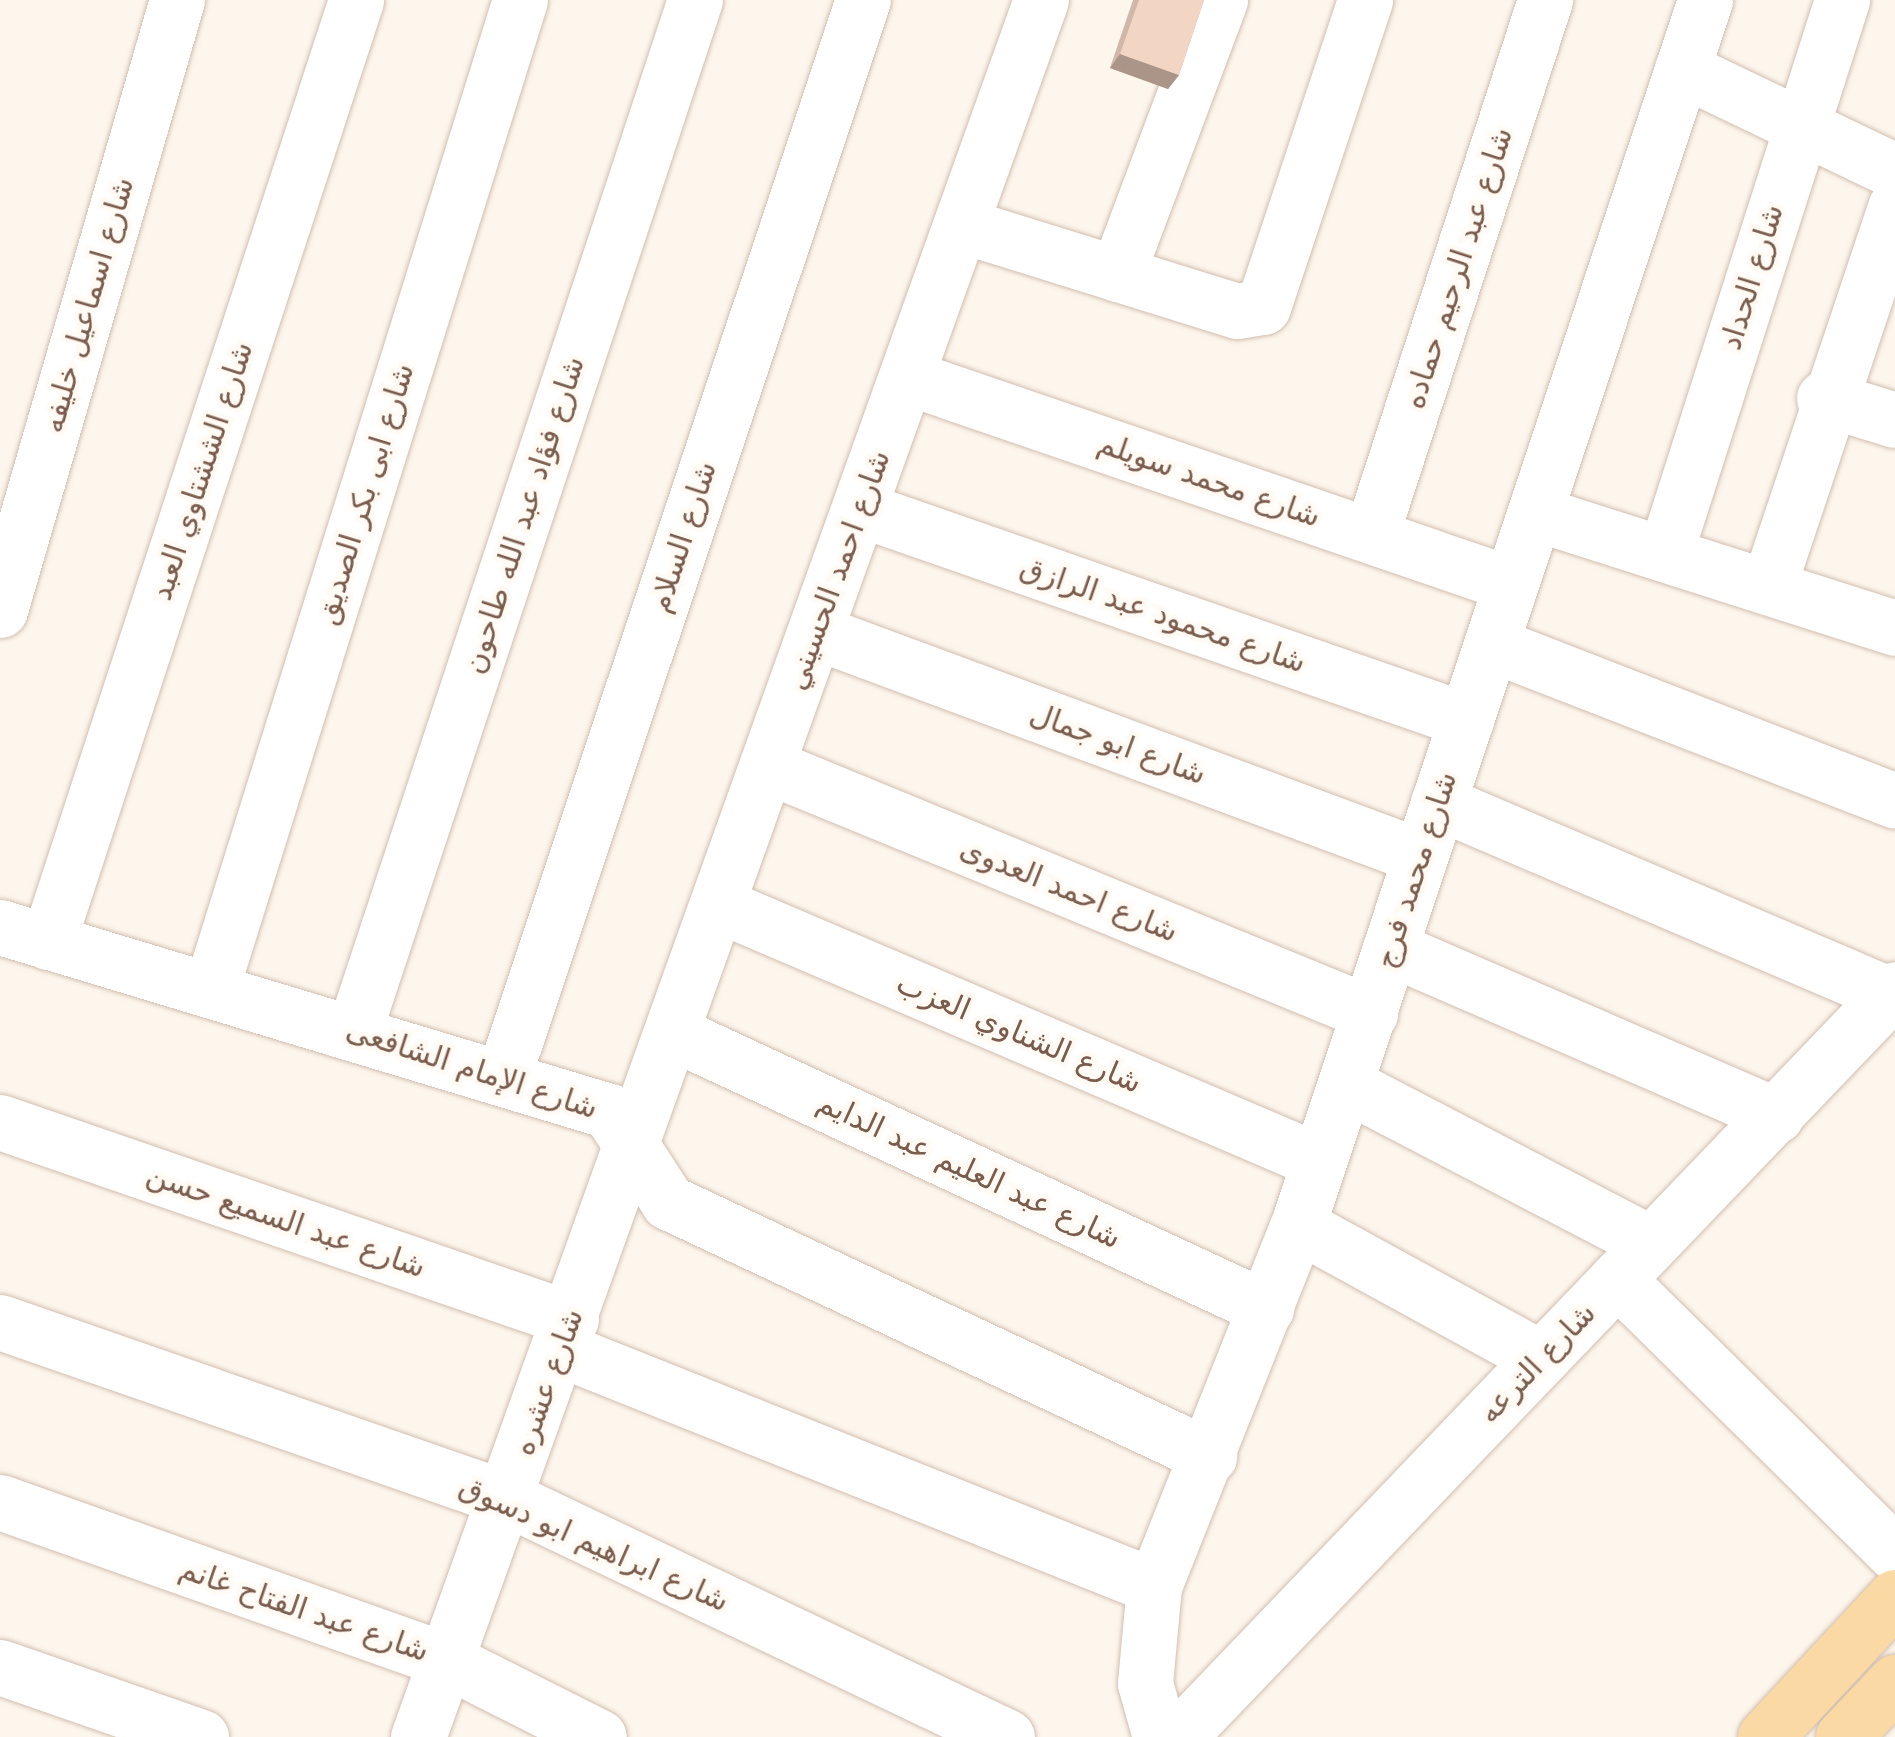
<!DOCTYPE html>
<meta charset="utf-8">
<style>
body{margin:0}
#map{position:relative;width:1895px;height:1737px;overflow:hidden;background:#fdf6ec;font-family:"DejaVu Sans","Noto Sans Arabic",sans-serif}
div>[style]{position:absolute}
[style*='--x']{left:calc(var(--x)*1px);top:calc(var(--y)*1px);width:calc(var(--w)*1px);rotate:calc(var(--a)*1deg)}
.roads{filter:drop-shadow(0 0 2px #d1beb0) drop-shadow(0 0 2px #d1beb0)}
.minor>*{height:55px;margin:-27.5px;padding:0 27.5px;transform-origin:27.5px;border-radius:27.5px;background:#fff}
.major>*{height:55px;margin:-27.5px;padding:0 27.5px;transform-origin:27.5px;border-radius:27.5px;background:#fbd9a5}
.wall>*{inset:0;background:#d1b7a8}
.shaded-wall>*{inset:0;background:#aa9588}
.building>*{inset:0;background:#f3d5c3}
span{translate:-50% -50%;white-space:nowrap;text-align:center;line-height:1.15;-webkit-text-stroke:9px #fffaf3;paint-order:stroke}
.street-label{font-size:30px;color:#7a5c4d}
</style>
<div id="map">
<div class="roads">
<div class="minor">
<div style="--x:1682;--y:69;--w:236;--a:25.6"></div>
<div style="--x:961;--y:225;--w:289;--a:17.3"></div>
<div style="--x:1237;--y:311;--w:26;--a:-9"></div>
<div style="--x:1263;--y:307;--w:324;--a:-71.6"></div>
<div style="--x:1117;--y:274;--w:293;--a:-69.4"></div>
<div style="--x:907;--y:377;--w:638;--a:18.92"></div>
<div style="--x:1824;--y:398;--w:74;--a:17.2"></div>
<div style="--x:860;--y:509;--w:642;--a:19.2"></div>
<div style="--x:1535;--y:513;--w:378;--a:17.7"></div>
<div style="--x:1371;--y:535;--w:563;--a:-71.98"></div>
<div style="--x:1665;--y:554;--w:582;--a:-72.28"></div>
<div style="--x:1768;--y:587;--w:401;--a:-71.5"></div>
<div style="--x:0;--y:610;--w:635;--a:-73.82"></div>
<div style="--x:816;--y:632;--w:644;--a:20.35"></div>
<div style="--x:1491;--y:644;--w:433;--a:21.2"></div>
<div style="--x:768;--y:766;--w:651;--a:22.31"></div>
<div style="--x:1438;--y:802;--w:497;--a:23.1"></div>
<div style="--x:719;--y:905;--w:652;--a:23.11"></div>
<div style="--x:0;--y:927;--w:636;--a:16.81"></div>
<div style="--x:609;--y:1111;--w:108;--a:57"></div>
<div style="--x:668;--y:1202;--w:598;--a:25.15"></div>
<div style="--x:48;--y:942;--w:991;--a:-71.89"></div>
<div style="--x:1390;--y:948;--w:421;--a:23.4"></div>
<div style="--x:211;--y:989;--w:1036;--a:-72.65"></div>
<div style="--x:354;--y:1031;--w:1086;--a:-71.7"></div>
<div style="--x:673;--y:1033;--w:654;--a:24.88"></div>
<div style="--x:504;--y:1074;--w:1132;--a:-71.52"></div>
<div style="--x:1345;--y:1084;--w:345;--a:27.5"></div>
<div style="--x:0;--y:1122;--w:604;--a:19.03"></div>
<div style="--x:1298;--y:1225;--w:277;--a:28.7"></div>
<div style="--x:1617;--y:1279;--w:390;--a:44.6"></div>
<div style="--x:0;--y:1322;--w:536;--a:19.18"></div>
<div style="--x:506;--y:1498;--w:555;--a:25.5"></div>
<div style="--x:560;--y:1349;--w:640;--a:21.75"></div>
<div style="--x:0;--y:1502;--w:473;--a:19.5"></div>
<div style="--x:446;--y:1660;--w:171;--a:26.7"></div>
<div style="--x:0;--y:1667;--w:213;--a:19.2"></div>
<div style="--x:418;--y:1737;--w:1845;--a:-70.27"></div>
<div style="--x:1160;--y:1737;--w:56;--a:-105.5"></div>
<div style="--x:1145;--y:1683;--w:97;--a:-84.7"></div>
<div style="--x:1154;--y:1586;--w:389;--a:-68.3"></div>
<div style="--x:1298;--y:1225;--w:1291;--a:-71.62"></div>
<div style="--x:1178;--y:1737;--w:1036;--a:-46.21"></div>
</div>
<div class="major">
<div style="--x:1765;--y:1737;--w:191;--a:-47.1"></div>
<div style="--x:1843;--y:1737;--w:76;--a:-46.6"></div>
</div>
</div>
<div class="wall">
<div style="clip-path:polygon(1133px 0,1204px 0,1179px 75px,1168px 89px,1110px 68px)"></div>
</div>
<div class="shaded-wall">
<div style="clip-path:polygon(1120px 54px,1179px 75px,1168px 89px,1110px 68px)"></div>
</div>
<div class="building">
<div style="clip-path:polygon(1139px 0,1204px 0,1179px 75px,1120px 54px)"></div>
</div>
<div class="street-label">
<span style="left:1458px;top:268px;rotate:-72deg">شارع عبد الرحيم حماده</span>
<span style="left:1752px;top:277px;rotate:-73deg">شارع الحداد</span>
<span style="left:88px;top:305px;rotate:-74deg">شارع اسماعيل خليفه</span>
<span style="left:202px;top:471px;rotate:-72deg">شارع الششتاوي العبد</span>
<span style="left:1209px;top:480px;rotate:19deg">شارع محمد سويلم</span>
<span style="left:365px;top:494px;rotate:-73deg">شارع ابى بكر الصديق</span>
<span style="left:524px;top:515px;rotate:-72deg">شارع فؤاد عبد الله طاحون</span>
<span style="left:683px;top:537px;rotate:-72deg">شارع السلام</span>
<span style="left:838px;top:570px;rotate:-70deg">شارع احمد الحسيني</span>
<span style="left:1163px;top:615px;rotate:19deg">شارع محمود عبد الرازق</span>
<span style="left:1118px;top:744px;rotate:20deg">شارع ابو جمال</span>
<span style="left:1416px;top:870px;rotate:-72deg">شارع محمد فرج</span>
<span style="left:1069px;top:890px;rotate:22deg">شارع احمد العدوى</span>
<span style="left:1019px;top:1033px;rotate:23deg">شارع الشناوي العزب</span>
<span style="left:472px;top:1069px;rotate:18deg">شارع الإمام الشافعى</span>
<span style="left:969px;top:1170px;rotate:25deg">شارع عبد العليم عبد الدايم</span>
<span style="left:286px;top:1221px;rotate:19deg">شارع عبد السميع حسن</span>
<span style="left:1537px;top:1363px;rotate:-46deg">شارع الترعه</span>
<span style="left:548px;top:1382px;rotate:-70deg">شارع عشره</span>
<span style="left:594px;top:1544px;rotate:24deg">شارع ابراهيم ابو دسوق</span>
<span style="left:304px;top:1610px;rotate:19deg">شارع عبد الفتاح غانم</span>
</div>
</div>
